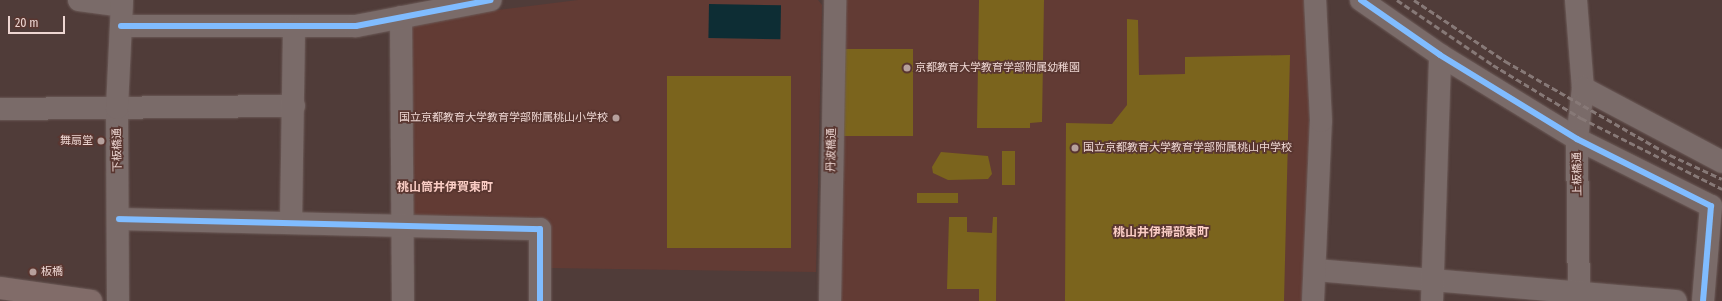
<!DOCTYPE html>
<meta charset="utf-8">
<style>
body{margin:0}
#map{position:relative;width:1722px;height:301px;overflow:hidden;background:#503c39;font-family:"Fira Sans Condensed","Noto Sans JP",sans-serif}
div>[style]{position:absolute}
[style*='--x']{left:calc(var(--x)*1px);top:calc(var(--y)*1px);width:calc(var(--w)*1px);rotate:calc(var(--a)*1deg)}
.built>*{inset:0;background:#623b34}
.green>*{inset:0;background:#7b641d;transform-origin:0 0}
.water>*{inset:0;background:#0d2d34;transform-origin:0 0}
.roads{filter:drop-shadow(0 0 1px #6c5b58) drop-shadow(0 0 1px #6c5b58)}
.minor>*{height:22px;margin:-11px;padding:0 11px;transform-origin:11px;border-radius:11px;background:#7a6b69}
.trunk>*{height:22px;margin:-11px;padding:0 11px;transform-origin:11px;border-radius:11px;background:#816c69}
.rail>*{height:3px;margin-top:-1.5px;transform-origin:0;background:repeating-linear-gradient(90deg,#877977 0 6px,transparent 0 9px)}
.cycleway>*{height:6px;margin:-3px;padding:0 3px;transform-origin:3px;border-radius:3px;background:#80bcff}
.dots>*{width:11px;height:11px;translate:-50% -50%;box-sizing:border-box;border:2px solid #593630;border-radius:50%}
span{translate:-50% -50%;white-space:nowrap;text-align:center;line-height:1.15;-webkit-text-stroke:3.5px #593630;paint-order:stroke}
.poi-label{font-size:11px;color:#edd6d2}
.left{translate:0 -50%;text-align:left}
.right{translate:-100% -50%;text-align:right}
.street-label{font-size:11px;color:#edd6d2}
.neighbourhood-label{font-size:12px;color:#facdc5;font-weight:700}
.scale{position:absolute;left:8px;top:16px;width:57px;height:18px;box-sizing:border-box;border:2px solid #edd6d2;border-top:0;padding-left:5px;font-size:12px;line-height:14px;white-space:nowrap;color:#edd6d2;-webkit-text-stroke:3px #593630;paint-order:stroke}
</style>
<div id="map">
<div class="built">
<div style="clip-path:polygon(578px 0,818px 0,822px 5px,816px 272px,550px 268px,549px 222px,416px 217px,412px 211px,411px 25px,417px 20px)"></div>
<div style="clip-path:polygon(843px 0,1307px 0,1310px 155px,1302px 301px,838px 301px)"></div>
</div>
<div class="green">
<div style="clip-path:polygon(979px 0,1044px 0,1042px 122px,1030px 123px,1030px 128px,977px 128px)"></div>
<div style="clip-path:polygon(1127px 19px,1138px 20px,1139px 75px,1185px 74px,1185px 57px,1290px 55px,1284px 301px,1065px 301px,1066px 123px,1112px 124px,1127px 105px)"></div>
<div style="left:844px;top:49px;width:69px;height:87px"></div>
<div style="left:667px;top:76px;width:124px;height:172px"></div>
<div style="left:1002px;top:151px;width:13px;height:34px"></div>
<div style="clip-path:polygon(941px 152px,988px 156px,992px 174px,988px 179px,948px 180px,933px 173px,932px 167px)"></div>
<div style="left:917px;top:193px;width:41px;height:10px"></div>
<div style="clip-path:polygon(949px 217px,967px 217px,967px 232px,992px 233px,993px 217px,997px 217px,996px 301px,979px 301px,979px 289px,947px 289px)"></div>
</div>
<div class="water">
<div style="left:709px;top:4px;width:72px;height:34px;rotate:1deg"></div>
</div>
<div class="roads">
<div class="minor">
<div style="--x:79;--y:0;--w:43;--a:7.9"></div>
<div style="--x:1361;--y:0;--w:96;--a:34.8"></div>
<div style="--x:1440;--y:55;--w:161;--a:31.5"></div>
<div style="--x:1577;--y:139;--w:150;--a:26.6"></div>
<div style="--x:1711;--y:206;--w:95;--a:94.8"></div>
<div style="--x:1576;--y:0;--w:88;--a:85.5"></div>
<div style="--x:1583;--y:88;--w:51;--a:96.7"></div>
<div style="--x:1577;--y:139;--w:162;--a:89.3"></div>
<div style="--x:401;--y:17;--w:284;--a:89.6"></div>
<div style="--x:121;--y:26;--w:235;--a:0"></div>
<div style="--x:356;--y:26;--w:137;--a:-10.9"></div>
<div style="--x:1583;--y:88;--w:157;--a:28"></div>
<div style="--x:0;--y:109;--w:294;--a:-0.6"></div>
<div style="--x:119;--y:219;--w:421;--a:1.4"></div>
<div style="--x:540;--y:229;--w:72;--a:90"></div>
<div style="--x:291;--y:222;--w:195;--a:-89.1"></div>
<div style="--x:1315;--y:270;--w:362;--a:4.9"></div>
<div style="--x:118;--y:301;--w:193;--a:-90.3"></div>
<div style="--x:117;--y:108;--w:108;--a:-87.3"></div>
<div style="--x:830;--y:301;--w:301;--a:-89"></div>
<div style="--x:1313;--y:301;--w:180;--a:-87.5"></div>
<div style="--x:1321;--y:121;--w:121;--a:-92.8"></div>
<div style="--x:1432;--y:301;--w:246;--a:-88.1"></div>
</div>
<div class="trunk">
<div style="--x:0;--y:288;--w:92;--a:8.1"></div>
</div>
</div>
<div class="rail">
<div style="--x:1397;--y:0;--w:116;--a:34.1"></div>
<div style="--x:1493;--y:65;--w:103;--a:31.1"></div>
<div style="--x:1581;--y:118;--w:158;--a:26.7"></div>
<div style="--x:1414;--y:0;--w:110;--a:33.8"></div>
<div style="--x:1505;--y:61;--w:190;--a:29.7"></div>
<div style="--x:1670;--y:155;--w:57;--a:24.8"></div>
</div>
<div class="cycleway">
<div style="--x:1361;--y:0;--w:96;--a:34.8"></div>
<div style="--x:1440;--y:55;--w:161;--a:31.5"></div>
<div style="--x:1577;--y:139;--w:150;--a:26.6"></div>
<div style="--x:1711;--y:206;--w:95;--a:94.8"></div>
<div style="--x:121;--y:26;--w:235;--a:0"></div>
<div style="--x:356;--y:26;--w:137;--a:-10.9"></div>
<div style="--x:119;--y:219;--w:421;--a:1.4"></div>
<div style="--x:540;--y:229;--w:72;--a:90"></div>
</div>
<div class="dots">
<div style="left:907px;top:68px;background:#b6a09c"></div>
<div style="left:616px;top:118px;background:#b6a09c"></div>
<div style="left:101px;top:141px;background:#b6a09c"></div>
<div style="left:1075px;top:148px;background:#b6a09c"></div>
<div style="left:33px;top:272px;background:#b6a09c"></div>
</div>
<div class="poi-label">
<span class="left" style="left:915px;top:68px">京都教育大学教育学部附属幼稚園</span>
<span class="right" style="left:608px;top:118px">国立京都教育大学教育学部附属桃山小学校</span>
<span class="right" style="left:93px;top:141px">舞扇堂</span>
<span class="left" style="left:1083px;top:148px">国立京都教育大学教育学部附属桃山中学校</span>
<span class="left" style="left:41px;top:272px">板橋</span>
</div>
<div class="street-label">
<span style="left:118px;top:150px;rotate:-91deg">下板橋通</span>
<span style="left:832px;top:150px;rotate:-89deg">丹波橋通</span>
<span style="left:1578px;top:174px;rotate:-91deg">上板橋通</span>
</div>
<div class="neighbourhood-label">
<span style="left:445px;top:188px">桃山筒井伊賀東町</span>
<span style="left:1161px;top:233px">桃山井伊掃部東町</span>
</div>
<div class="scale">20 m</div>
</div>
